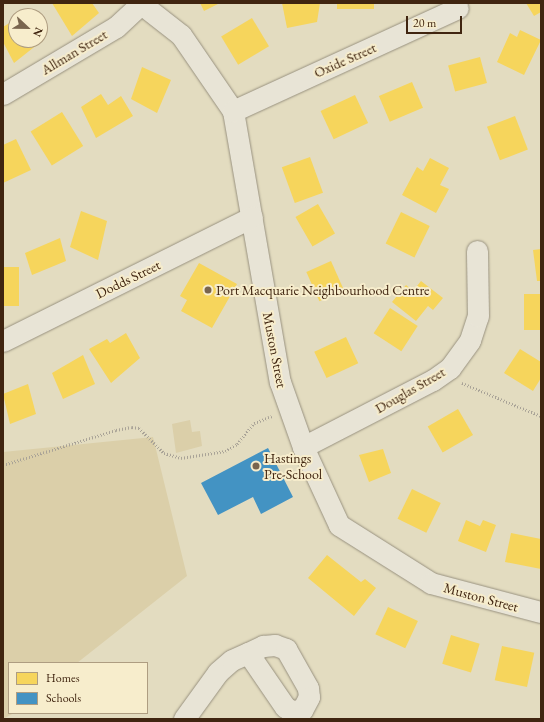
<!DOCTYPE html>
<style>
body{margin:0}
#map{position:relative;width:544px;height:722px;overflow:hidden;background:#e3dcc0;font-family:"EB Garamond",serif}
div>[style]{position:absolute}
[style*='--x']{left:calc(var(--x)*1px);top:calc(var(--y)*1px);width:calc(var(--w)*1px);rotate:calc(var(--a)*1deg)}
.green>*{inset:0;background:#dbcfa9}
.homes>*{inset:0;background:#f6d55c;transform-origin:0 0}
.schools>*{inset:0;background:#4393c3}
.path>*{height:2.5px;margin-top:-1.25px;transform-origin:0;background:repeating-linear-gradient(90deg,#a9a397 0 1px,transparent 0 3px)}
.roads{filter:drop-shadow(0 0 1px #98917f) drop-shadow(0 0 1px #98917f)}
.minor>*{height:21px;margin:-10.5px;padding:0 10.5px;transform-origin:10.5px;border-radius:10.5px;background:#e8e4d6}
.dots>*{width:11px;height:11px;translate:-50% -50%;box-sizing:border-box;border:2px solid #f7edcc;border-radius:50%}
span{translate:-50% -50%;white-space:nowrap;text-align:center;line-height:1.15;-webkit-text-stroke:4px #f7edcc;paint-order:stroke}
.street-label{font-size:14px;color:#402510}
.poi-label{font-size:14px;color:#402510}
.left{translate:0 -50%;text-align:left}
.frame{position:absolute;inset:0;border:4px solid #402510;pointer-events:none}
.legend{position:absolute;left:8px;top:662px;width:140px;height:52px;box-sizing:border-box;background:#f7edcc;border:1px solid #ae9d81;margin:0;padding:5px 7px;list-style:none;font-size:12px;color:#402510}
.legend li{display:flex;align-items:center;gap:8px;height:20px}
.legend b{width:20px;border:1px solid #ae9d81}
.north{position:absolute;left:8px;top:8px;width:40px;height:40px;box-sizing:border-box;background:#f7edcc;border:1px solid #ae9d81;border-radius:50%;rotate:112deg;font-size:11px;font-weight:700;line-height:16px;text-align:center;color:#402510}
.north::after{content:'';display:block;margin:auto;width:14px;height:18px;background:#79654e;clip-path:polygon(50% 0,100% 100%,50% 72%,0 100%)}
.scale{position:absolute;left:406px;top:16px;width:56px;height:18px;box-sizing:border-box;border:2px solid #402510;border-top:0;padding-left:5px;font-size:12px;line-height:14px;white-space:nowrap;color:#402510;-webkit-text-stroke:3px #f7edcc;paint-order:stroke}
</style>
<div id="map">
<div class="green">
<div style="clip-path:polygon(190px 420px,192px 432px,200px 431px,202px 446px,176px 453px,172px 424px)"></div>
<div style="clip-path:polygon(153px 437px,187px 576px,77px 663px,9px 663px,9px 713px,14px 713px,3px 719px,3px 452px)"></div>
</div>
<div class="homes">
<div style="clip-path:polygon(52px 3px,92px 3px,99px 13px,72px 36px)"></div>
<div style="clip-path:polygon(200px 3px,220px 3px,204px 11px)"></div>
<div style="clip-path:polygon(282px 3px,320px 3px,317px 22px,287px 28px)"></div>
<div style="left:337px;top:3px;width:37px;height:6px"></div>
<div style="clip-path:polygon(526px 3px,541px 3px,541px 12px,534px 16px)"></div>
<div style="clip-path:polygon(29px 11px,32px 16px,21px 16px)"></div>
<div style="left:252px;top:18px;width:33px;height:36px;rotate:59deg"></div>
<div style="clip-path:polygon(16px 19px,16px 40px,40px 40px,40px 34px,43px 40px,14px 63px,3px 42px,3px 27px)"></div>
<div style="clip-path:polygon(520px 30px,541px 40px,524px 75px,497px 62px,510px 33px,517px 37px)"></div>
<div style="left:480px;top:57px;width:27px;height:33px;rotate:75deg"></div>
<div style="clip-path:polygon(142px 67px,171px 80px,157px 113px,131px 99px)"></div>
<div style="left:412px;top:82px;width:28px;height:36px;rotate:67deg"></div>
<div style="clip-path:polygon(101px 94px,108px 105px,121px 96px,133px 116px,96px 138px,81px 107px)"></div>
<div style="left:355px;top:95px;width:31px;height:38px;rotate:65deg"></div>
<div style="left:62px;top:112px;width:40px;height:37px;rotate:58deg"></div>
<div style="left:515px;top:116px;width:36px;height:30px;rotate:69deg"></div>
<div style="clip-path:polygon(16px 139px,31px 170px,3px 183px,3px 145px)"></div>
<div style="left:310px;top:157px;width:38px;height:30px;rotate:70deg"></div>
<div style="clip-path:polygon(430px 158px,449px 168px,440px 185px,449px 189px,436px 213px,402px 195px,417px 167px,423px 171px)"></div>
<div style="left:318px;top:204px;width:34px;height:26px;rotate:60deg"></div>
<div style="clip-path:polygon(81px 211px,107px 221px,98px 260px,70px 247px)"></div>
<div style="left:401px;top:212px;width:32px;height:35px;rotate:26deg"></div>
<div style="clip-path:polygon(60px 238px,66px 261px,32px 275px,25px 253px)"></div>
<div style="clip-path:polygon(541px 249px,541px 281px,537px 281px,533px 250px)"></div>
<div style="left:331px;top:261px;width:32px;height:27px;rotate:66deg"></div>
<div style="clip-path:polygon(199px 263px,237px 284px,212px 328px,181px 311px,187px 300px,180px 296px)"></div>
<div style="left:3px;top:267px;width:16px;height:39px"></div>
<div style="clip-path:polygon(421px 281px,443px 298px,433px 310px,428px 306px,416px 321px,392px 302px,406px 285px,413px 291px)"></div>
<div style="left:524px;top:294px;width:17px;height:36px"></div>
<div style="left:390px;top:308px;width:33px;height:30px;rotate:33deg"></div>
<div style="clip-path:polygon(126px 333px,140px 358px,111px 383px,89px 349px,107px 339px,110px 343px)"></div>
<div style="left:346px;top:337px;width:29px;height:35px;rotate:65deg"></div>
<div style="clip-path:polygon(520px 349px,541px 362px,541px 378px,533px 391px,504px 373px)"></div>
<div style="clip-path:polygon(83px 355px,95px 384px,63px 399px,52px 373px)"></div>
<div style="clip-path:polygon(28px 384px,36px 414px,10px 424px,3px 394px)"></div>
<div style="left:458px;top:409px;width:30px;height:35px;rotate:60deg"></div>
<div style="clip-path:polygon(383px 449px,391px 473px,369px 482px,359px 455px)"></div>
<div style="left:412px;top:489px;width:32px;height:33px;rotate:26deg"></div>
<div style="clip-path:polygon(466px 520px,480px 526px,483px 520px,496px 525px,486px 552px,458px 541px)"></div>
<div style="clip-path:polygon(511px 533px,541px 539px,541px 569px,505px 562px)"></div>
<div style="clip-path:polygon(327px 555px,361px 582px,365px 579px,376px 588px,354px 616px,308px 578px)"></div>
<div style="left:388px;top:607px;width:33px;height:30px;rotate:25deg"></div>
<div style="left:451px;top:635px;width:30px;height:30px;rotate:17deg"></div>
<div style="left:502px;top:646px;width:33px;height:35px;rotate:12deg"></div>
</div>
<div class="schools">
<div style="clip-path:polygon(268px 448px,293px 497px,261px 514px,253px 497px,218px 515px,201px 483px)"></div>
</div>
<div class="path">
<div style="--x:462;--y:383;--w:86;--a:22.7"></div>
<div style="--x:3;--y:465;--w:118;--a:-17.2"></div>
<div style="--x:116;--y:430;--w:16;--a:-11"></div>
<div style="--x:132;--y:427;--w:7;--a:8"></div>
<div style="--x:139;--y:428;--w:35;--a:45"></div>
<div style="--x:164;--y:453;--w:18;--a:16"></div>
<div style="--x:181;--y:458;--w:45;--a:-9"></div>
<div style="--x:225;--y:451;--w:14;--a:-30"></div>
<div style="--x:237;--y:444;--w:27;--a:-51"></div>
<div style="--x:254;--y:423;--w:19;--a:-21"></div>
</div>
<div class="roads">
<div class="minor">
<div style="--x:140;--y:3;--w:52;--a:38"></div>
<div style="--x:181;--y:35;--w:92;--a:55.6"></div>
<div style="--x:233;--y:111;--w:275;--a:80.2"></div>
<div style="--x:280;--y:382;--w:69;--a:70.5"></div>
<div style="--x:303;--y:447;--w:86;--a:65.2"></div>
<div style="--x:339;--y:525;--w:109;--a:32.2"></div>
<div style="--x:431;--y:583;--w:114;--a:14.8"></div>
<div style="--x:3;--y:94;--w:131;--a:-30.7"></div>
<div style="--x:116;--y:27;--w:34;--a:-43"></div>
<div style="--x:233;--y:111;--w:247;--a:-24.6"></div>
<div style="--x:3;--y:341;--w:278;--a:-26.5"></div>
<div style="--x:303;--y:447;--w:146;--a:-27.3"></div>
<div style="--x:433;--y:380;--w:21;--a:-35"></div>
<div style="--x:450;--y:368;--w:34;--a:-54"></div>
<div style="--x:470;--y:340;--w:25;--a:-72"></div>
<div style="--x:478;--y:316;--w:65;--a:-90.9"></div>
<div style="--x:184;--y:719;--w:58;--a:-54.1"></div>
<div style="--x:218;--y:672;--w:18;--a:-41"></div>
<div style="--x:232;--y:660;--w:17;--a:-24"></div>
<div style="--x:248;--y:653;--w:17;--a:-25"></div>
<div style="--x:263;--y:646;--w:12;--a:-5"></div>
<div style="--x:275;--y:645;--w:12;--a:20"></div>
<div style="--x:286;--y:649;--w:45;--a:60.6"></div>
<div style="--x:308;--y:688;--w:9;--a:84"></div>
<div style="--x:309;--y:697;--w:15;--a:118"></div>
<div style="--x:302;--y:710;--w:11;--a:175"></div>
<div style="--x:291;--y:711;--w:7;--a:-146"></div>
<div style="--x:285;--y:707;--w:65;--a:-124.4"></div>
</div>
</div>
<div class="dots">
<div style="left:208px;top:290px;background:#79654e"></div>
<div style="left:256px;top:466px;background:#79654e"></div>
</div>
<div class="street-label">
<span style="left:74px;top:52px;rotate:-31deg">Allman Street</span>
<span style="left:345px;top:60px;rotate:-24deg">Oxide Street</span>
<span style="left:128px;top:279px;rotate:-26deg">Dodds Street</span>
<span style="left:275px;top:350px;rotate:79deg">Muston Street</span>
<span style="left:410px;top:390px;rotate:-30deg">Douglas Street</span>
<span style="left:481px;top:597px;rotate:15deg">Muston Street</span>
</div>
<div class="poi-label">
<span class="left" style="left:216px;top:290px">Port Macquarie Neighbourhood Centre</span>
<span class="left" style="left:264px;top:466px">Hastings<br>Pre-School</span>
</div>
<div class="frame"></div>
<ul class="legend">
<li><b style="height:11px;background:#f6d55c"></b>Homes</li>
<li><b style="height:11px;background:#4393c3"></b>Schools</li>
</ul>
<div class="north">N</div>
<div class="scale">20 m</div>
</div>
